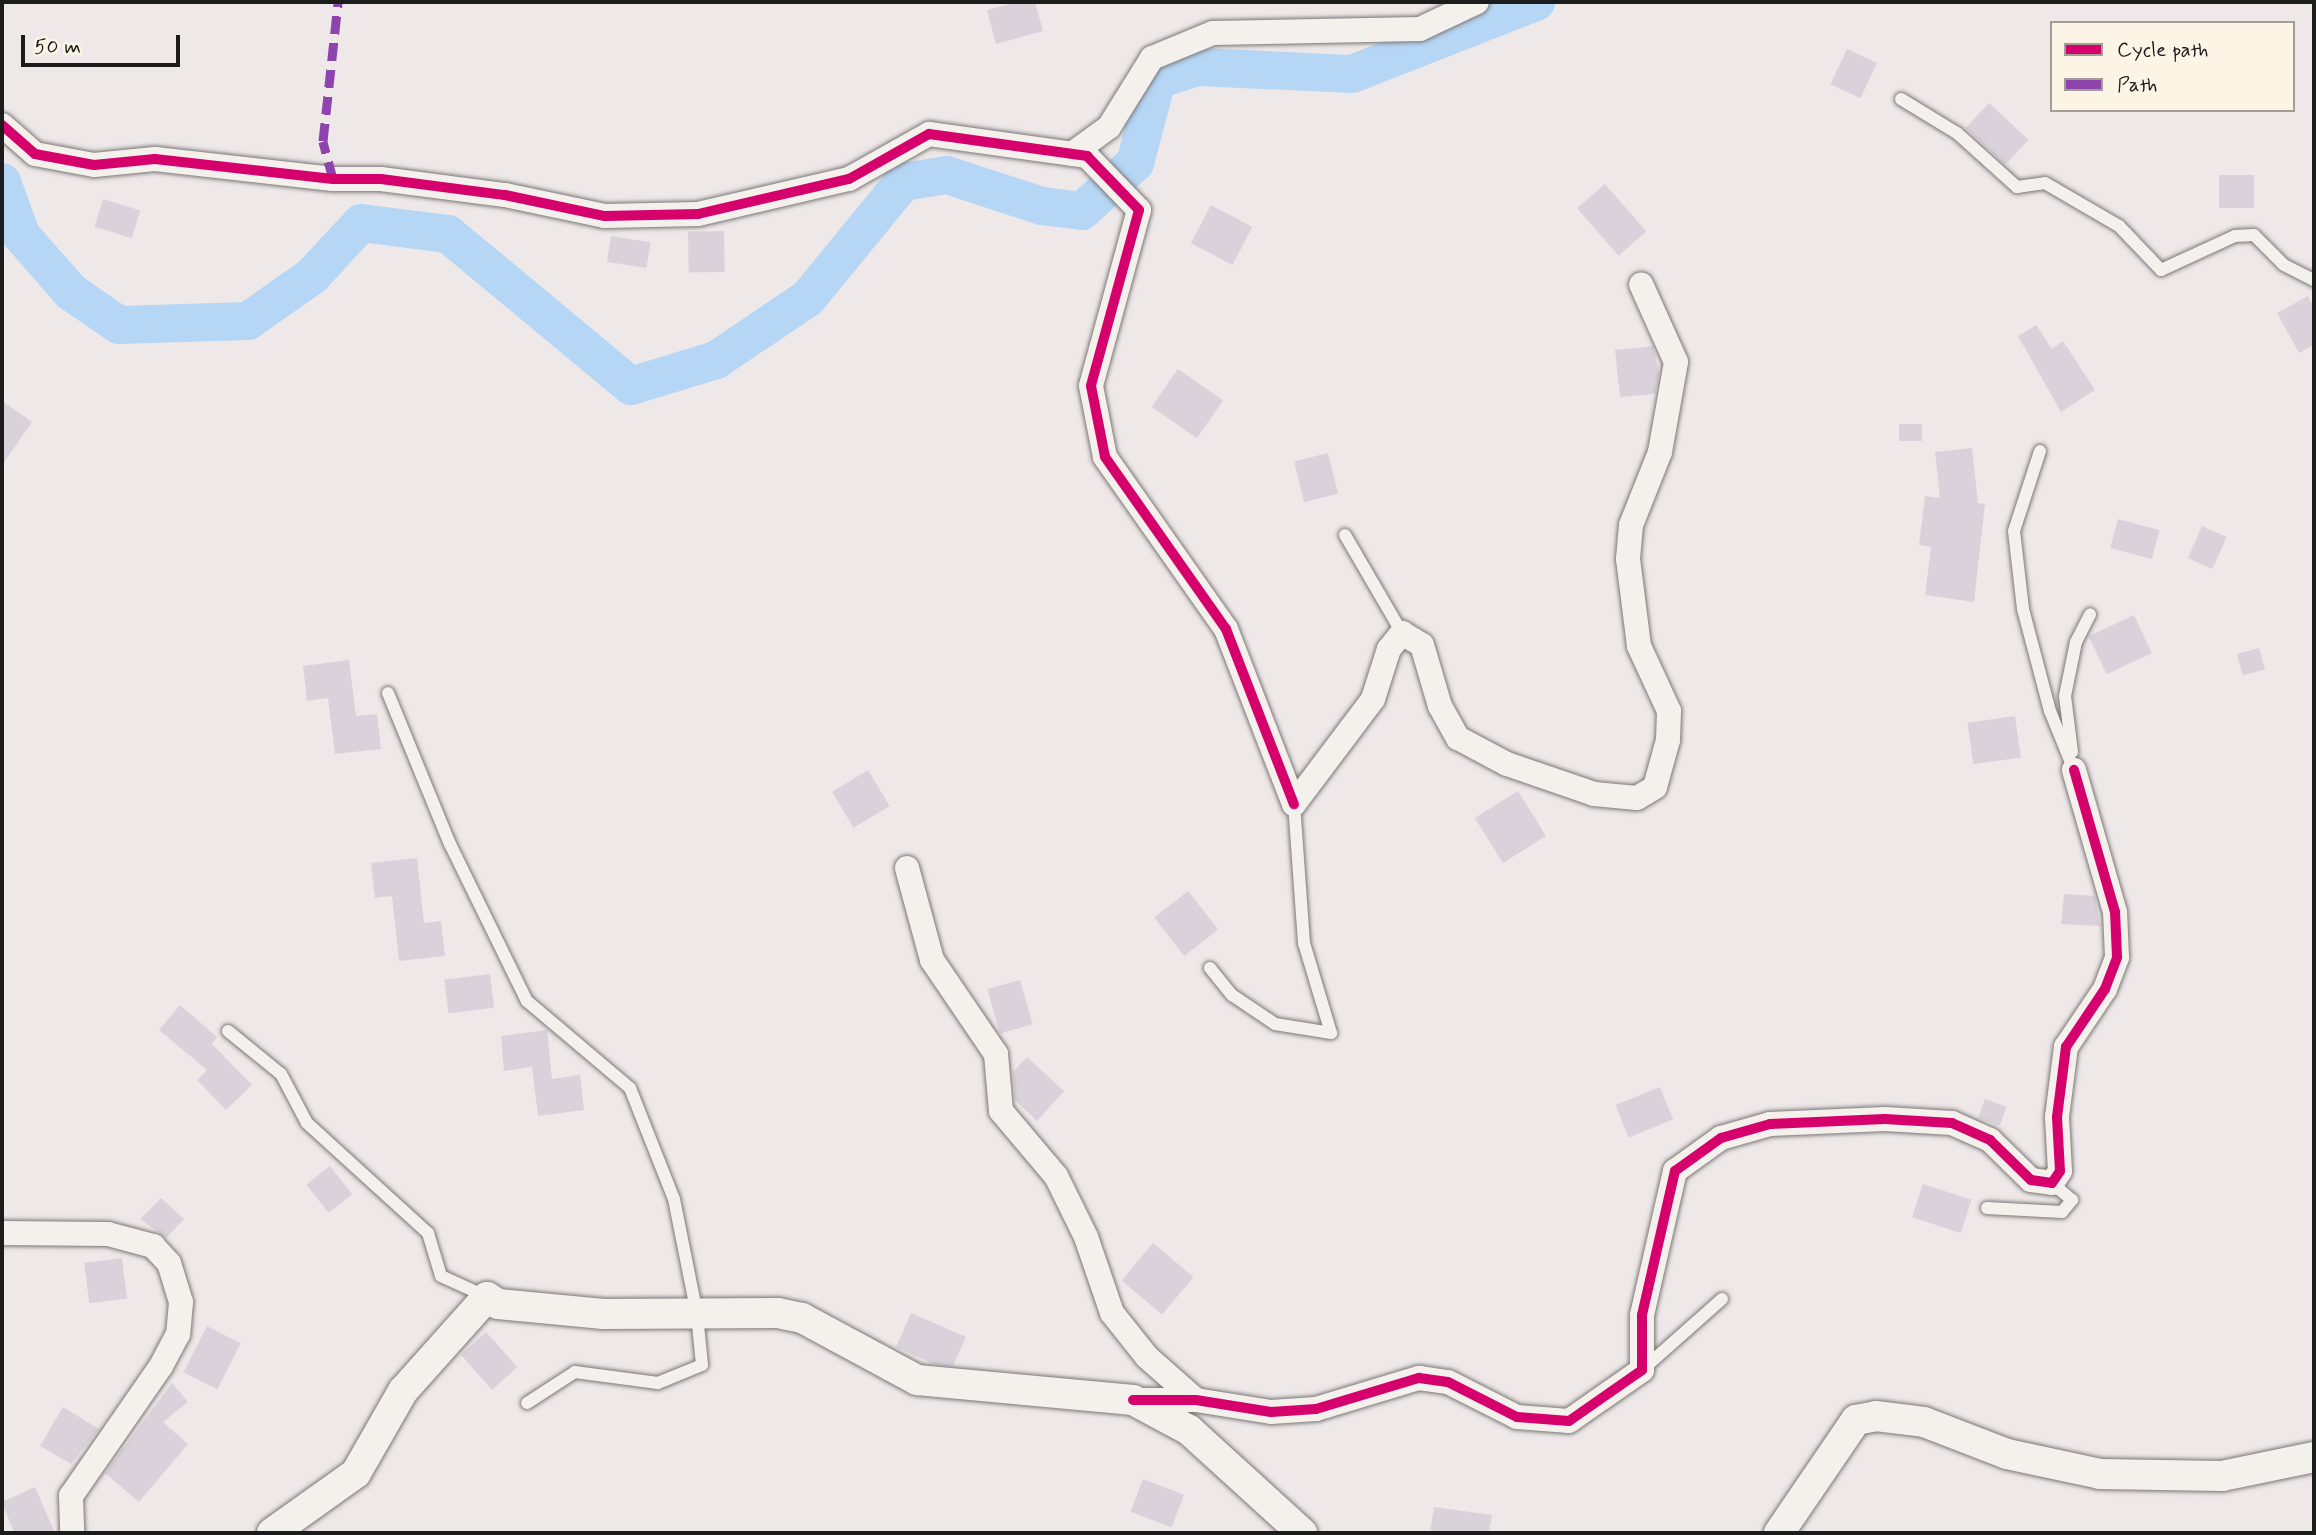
<!DOCTYPE html>
<style>
body{margin:0}
#map{position:relative;width:2316px;height:1535px;overflow:hidden;background:#efe8e9;font-family:Mynerve,sans-serif}
div>[style]{position:absolute}
[style*='--x']{left:calc(var(--x)*1px);top:calc(var(--y)*1px);width:calc(var(--w)*1px);rotate:calc(var(--a)*1deg)}
.river>*{height:38px;margin:-19px;padding:0 19px;transform-origin:19px;border-radius:19px;background:#b6d6f5}
.building>*{inset:0;background:#dad2da;transform-origin:0 0}
.roads{filter:drop-shadow(0 0 2px #7b7878) drop-shadow(0 0 2px #7b7878)}
.service>*{height:12px;margin:-6px;padding:0 6px;transform-origin:6px;border-radius:6px;background:#f4f0ec}
.minor>*{height:24px;margin:-12px;padding:0 12px;transform-origin:12px;border-radius:12px;background:#f4f0ec}
.tertiary>*{height:30px;margin:-15px;padding:0 15px;transform-origin:15px;border-radius:15px;background:#f4f0ec}
.quiet>*{height:9px;margin-top:-4.5px;transform-origin:0;background:repeating-linear-gradient(90deg,#8e44ad 0 18px,transparent 0 27px)}
.cycleway>*{height:10px;margin:-5px;padding:0 5px;transform-origin:5px;border-radius:5px;background:#d6006c}
span{translate:-50% -50%;white-space:nowrap;text-align:center;line-height:1.15;-webkit-text-stroke:6px #fcf5e5;paint-order:stroke}
.frame{position:absolute;inset:0;border:4px solid #1c1c1c;pointer-events:none}
.legend{position:absolute;left:2050px;top:21px;width:245px;height:91px;box-sizing:border-box;background:#fcf5e5;border:2px solid #a29e95;margin:0;padding:9px 12px;list-style:none;font-size:21px;color:#1c1c1c}
.legend li{display:flex;align-items:center;gap:14px;height:35px}
.legend b{width:35px;border:2px solid #a29e95}
.scale{position:absolute;left:21px;top:35px;width:159px;height:32px;box-sizing:border-box;border:4px solid #1c1c1c;border-top:0;padding-left:9px;font-size:21px;line-height:24px;white-space:nowrap;color:#1c1c1c;-webkit-text-stroke:5px #fcf5e5;paint-order:stroke}
</style>
<div id="map">
<div class="river">
<div style="--x:2;--y:182;--w:56;--a:70.3"></div>
<div style="--x:21;--y:235;--w:76;--a:48.7"></div>
<div style="--x:71;--y:292;--w:58;--a:34.5"></div>
<div style="--x:119;--y:325;--w:129;--a:-1.8"></div>
<div style="--x:248;--y:321;--w:78;--a:-35.1"></div>
<div style="--x:312;--y:276;--w:72;--a:-47.2"></div>
<div style="--x:361;--y:223;--w:88;--a:7.2"></div>
<div style="--x:448;--y:234;--w:238;--a:39.7"></div>
<div style="--x:631;--y:386;--w:89;--a:-17"></div>
<div style="--x:716;--y:360;--w:111;--a:-34"></div>
<div style="--x:808;--y:298;--w:150;--a:-50.7"></div>
<div style="--x:903;--y:182;--w:45;--a:-9"></div>
<div style="--x:947;--y:175;--w:100;--a:18.1"></div>
<div style="--x:1042;--y:206;--w:40;--a:7.1"></div>
<div style="--x:1082;--y:211;--w:72;--a:-42.2"></div>
<div style="--x:1135;--y:163;--w:86;--a:-75.2"></div>
<div style="--x:1157;--y:80;--w:43;--a:-17.6"></div>
<div style="--x:1198;--y:67;--w:154;--a:2.6"></div>
<div style="--x:1352;--y:74;--w:198;--a:-21.4"></div>
</div>
<div class="building">
<div style="clip-path:polygon(1018px 2px,1035px 2px,1043px 31px,996px 44px,987px 10px)"></div>
<div style="left:1847px;top:49px;width:33px;height:39px;rotate:25deg"></div>
<div style="left:1989px;top:103px;width:54px;height:34px;rotate:43deg"></div>
<div style="left:2219px;top:175px;width:35px;height:33px"></div>
<div style="left:1605px;top:184px;width:63px;height:37px;rotate:49deg"></div>
<div style="left:103px;top:199px;width:39px;height:29px;rotate:17deg"></div>
<div style="left:1211px;top:205px;width:47px;height:43px;rotate:28deg"></div>
<div style="left:724px;top:231px;width:41px;height:36px;rotate:89deg"></div>
<div style="left:611px;top:236px;width:40px;height:26px;rotate:9deg"></div>
<div style="clip-path:polygon(2308px 296px,2314px 307px,2314px 345px,2299px 353px,2277px 313px)"></div>
<div style="clip-path:polygon(2036px 325px,2052px 349px,2063px 341px,2095px 390px,2061px 412px,2018px 336px)"></div>
<div style="clip-path:polygon(1653px 346px,1659px 373px,1655px 394px,1620px 397px,1615px 350px)"></div>
<div style="left:1178px;top:369px;width:55px;height:46px;rotate:35deg"></div>
<div style="clip-path:polygon(2px 401px,32px 422px,2px 465px)"></div>
<div style="left:1899px;top:424px;width:23px;height:17px"></div>
<div style="clip-path:polygon(1972px 448px,1978px 503px,1985px 504px,1974px 602px,1925px 595px,1931px 547px,1919px 545px,1925px 496px,1940px 498px,1935px 452px)"></div>
<div style="left:1328px;top:453px;width:42px;height:35px;rotate:76deg"></div>
<div style="left:2118px;top:519px;width:43px;height:30px;rotate:15deg"></div>
<div style="left:2202px;top:526px;width:27px;height:35px;rotate:24deg"></div>
<div style="left:2134px;top:615px;width:42px;height:50px;rotate:65deg"></div>
<div style="left:2259px;top:648px;width:22px;height:23px;rotate:74deg"></div>
<div style="clip-path:polygon(349px 660px,356px 716px,377px 714px,381px 749px,335px 754px,328px 698px,307px 701px,303px 666px)"></div>
<div style="left:2015px;top:716px;width:42px;height:48px;rotate:82deg"></div>
<div style="left:868px;top:770px;width:42px;height:42px;rotate:59deg"></div>
<div style="left:1518px;top:791px;width:53px;height:51px;rotate:58deg"></div>
<div style="clip-path:polygon(417px 858px,424px 923px,441px 921px,445px 956px,399px 961px,392px 896px,375px 898px,371px 863px)"></div>
<div style="left:1188px;top:891px;width:49px;height:43px;rotate:52deg"></div>
<div style="clip-path:polygon(2064px 894px,2095px 896px,2100px 926px,2061px 924px)"></div>
<div style="left:490px;top:974px;width:34px;height:46px;rotate:83deg"></div>
<div style="left:1020px;top:980px;width:46px;height:34px;rotate:74deg"></div>
<div style="clip-path:polygon(180px 1005px,217px 1037px,212px 1044px,252px 1085px,226px 1110px,197px 1080px,207px 1070px,159px 1030px)"></div>
<div style="clip-path:polygon(547px 1030px,552px 1079px,580px 1075px,584px 1110px,538px 1116px,532px 1067px,504px 1071px,501px 1036px)"></div>
<div style="clip-path:polygon(1027px 1057px,1064px 1091px,1037px 1121px,1015px 1100px,1013px 1072px)"></div>
<div style="left:1660px;top:1087px;width:35px;height:48px;rotate:68deg"></div>
<div style="left:1985px;top:1099px;width:23px;height:20px;rotate:20deg"></div>
<div style="left:330px;top:1166px;width:36px;height:30px;rotate:52deg"></div>
<div style="left:1923px;top:1184px;width:51px;height:35px;rotate:18deg"></div>
<div style="clip-path:polygon(161px 1198px,184px 1219px,166px 1238px,140px 1219px)"></div>
<div style="left:1153px;top:1243px;width:53px;height:49px;rotate:40deg"></div>
<div style="left:122px;top:1258px;width:41px;height:38px;rotate:83deg"></div>
<div style="clip-path:polygon(911px 1313px,966px 1337px,953px 1366px,934px 1364px,896px 1347px)"></div>
<div style="left:207px;top:1326px;width:38px;height:52px;rotate:27deg"></div>
<div style="left:486px;top:1332px;width:47px;height:34px;rotate:48deg"></div>
<div style="clip-path:polygon(172px 1383px,188px 1402px,163px 1422px,188px 1444px,139px 1502px,105px 1473px)"></div>
<div style="clip-path:polygon(63px 1407px,99px 1429px,71px 1464px,40px 1446px)"></div>
<div style="left:1143px;top:1479px;width:44px;height:35px;rotate:21deg"></div>
<div style="clip-path:polygon(35px 1487px,55px 1533px,14px 1533px,2px 1502px)"></div>
<div style="clip-path:polygon(1434px 1507px,1492px 1515px,1489px 1533px,1430px 1533px)"></div>
</div>
<div class="roads">
<div class="service">
<div style="--x:1901;--y:99;--w:66;--a:31.3"></div>
<div style="--x:1957;--y:133;--w:81;--a:42"></div>
<div style="--x:2017;--y:187;--w:28;--a:-8"></div>
<div style="--x:2045;--y:183;--w:86;--a:30.2"></div>
<div style="--x:2119;--y:226;--w:61;--a:46.3"></div>
<div style="--x:2161;--y:270;--w:81;--a:-24.7"></div>
<div style="--x:2235;--y:236;--w:19;--a:-3"></div>
<div style="--x:2254;--y:235;--w:42;--a:45"></div>
<div style="--x:2284;--y:265;--w:34;--a:27"></div>
<div style="--x:2040;--y:451;--w:84;--a:108"></div>
<div style="--x:2014;--y:531;--w:79;--a:83.4"></div>
<div style="--x:2023;--y:609;--w:106;--a:75.2"></div>
<div style="--x:2050;--y:711;--w:64;--a:67.9"></div>
<div style="--x:1345;--y:535;--w:113;--a:59.8"></div>
<div style="--x:388;--y:693;--w:163;--a:67.7"></div>
<div style="--x:450;--y:844;--w:175;--a:63.9"></div>
<div style="--x:527;--y:1001;--w:135;--a:40.2"></div>
<div style="--x:630;--y:1088;--w:119;--a:68.4"></div>
<div style="--x:674;--y:1199;--w:117;--a:78.7"></div>
<div style="--x:697;--y:1314;--w:51;--a:84.4"></div>
<div style="--x:702;--y:1365;--w:48;--a:157.8"></div>
<div style="--x:658;--y:1383;--w:84;--a:-172.5"></div>
<div style="--x:575;--y:1372;--w:57;--a:147.1"></div>
<div style="--x:2072;--y:752;--w:56;--a:-97.1"></div>
<div style="--x:2065;--y:696;--w:55;--a:-78.5"></div>
<div style="--x:2076;--y:642;--w:31;--a:-63"></div>
<div style="--x:1210;--y:968;--w:35;--a:51"></div>
<div style="--x:1232;--y:995;--w:52;--a:34"></div>
<div style="--x:1275;--y:1024;--w:57;--a:9.1"></div>
<div style="--x:1331;--y:1033;--w:94;--a:-106.7"></div>
<div style="--x:1304;--y:943;--w:139;--a:-94.1"></div>
<div style="--x:228;--y:1031;--w:68;--a:39.1"></div>
<div style="--x:281;--y:1074;--w:55;--a:62"></div>
<div style="--x:307;--y:1123;--w:164;--a:42.3"></div>
<div style="--x:428;--y:1233;--w:45;--a:73.2"></div>
<div style="--x:441;--y:1276;--w:51;--a:24.5"></div>
<div style="--x:1987;--y:1208;--w:75;--a:3.1"></div>
<div style="--x:2062;--y:1212;--w:16;--a:-50"></div>
<div style="--x:2072;--y:1200;--w:26;--a:-140"></div>
<div style="--x:1642;--y:1370;--w:107;--a:-41.6"></div>
</div>
<div class="minor">
<div style="--x:2;--y:125;--w:44;--a:41.3"></div>
<div style="--x:35;--y:154;--w:60;--a:10.6"></div>
<div style="--x:94;--y:165;--w:61;--a:-5.6"></div>
<div style="--x:155;--y:159;--w:179;--a:6.4"></div>
<div style="--x:333;--y:179;--w:48;--a:0"></div>
<div style="--x:381;--y:179;--w:125;--a:7.4"></div>
<div style="--x:505;--y:195;--w:102;--a:11.9"></div>
<div style="--x:605;--y:216;--w:93;--a:-1.2"></div>
<div style="--x:698;--y:214;--w:155;--a:-13.1"></div>
<div style="--x:849;--y:179;--w:92;--a:-29.4"></div>
<div style="--x:929;--y:134;--w:160;--a:7.9"></div>
<div style="--x:1087;--y:156;--w:75;--a:46.1"></div>
<div style="--x:1139;--y:210;--w:182;--a:105.3"></div>
<div style="--x:1091;--y:386;--w:72;--a:78.8"></div>
<div style="--x:1105;--y:457;--w:210;--a:54.9"></div>
<div style="--x:1226;--y:629;--w:188;--a:68.8"></div>
<div style="--x:1072;--y:154;--w:46;--a:-36.1"></div>
<div style="--x:1109;--y:127;--w:81;--a:-58.1"></div>
<div style="--x:1152;--y:58;--w:66;--a:-22.3"></div>
<div style="--x:1213;--y:33;--w:207;--a:-1.1"></div>
<div style="--x:1420;--y:29;--w:63;--a:-25.3"></div>
<div style="--x:1294;--y:804;--w:131;--a:-53"></div>
<div style="--x:1373;--y:699;--w:52;--a:-72.3"></div>
<div style="--x:1389;--y:649;--w:21;--a:-51"></div>
<div style="--x:1402;--y:633;--w:23;--a:31"></div>
<div style="--x:1422;--y:645;--w:64;--a:73.6"></div>
<div style="--x:1440;--y:706;--w:37;--a:61"></div>
<div style="--x:1458;--y:738;--w:55;--a:28"></div>
<div style="--x:1507;--y:764;--w:92;--a:19"></div>
<div style="--x:1594;--y:794;--w:43;--a:5.3"></div>
<div style="--x:1637;--y:798;--w:21;--a:-31"></div>
<div style="--x:1655;--y:787;--w:49;--a:-74.5"></div>
<div style="--x:1668;--y:740;--w:29;--a:-88"></div>
<div style="--x:1669;--y:711;--w:72;--a:-114.8"></div>
<div style="--x:1639;--y:646;--w:88;--a:-97.2"></div>
<div style="--x:1628;--y:559;--w:34;--a:-85"></div>
<div style="--x:1631;--y:525;--w:79;--a:-68.3"></div>
<div style="--x:1660;--y:452;--w:91;--a:-79.9"></div>
<div style="--x:1676;--y:362;--w:85;--a:-114.2"></div>
<div style="--x:907;--y:868;--w:95;--a:74.8"></div>
<div style="--x:932;--y:960;--w:114;--a:55.8"></div>
<div style="--x:996;--y:1054;--w:57;--a:85"></div>
<div style="--x:1001;--y:1111;--w:85;--a:49.8"></div>
<div style="--x:1056;--y:1176;--w:68;--a:63.8"></div>
<div style="--x:1086;--y:1237;--w:80;--a:71.1"></div>
<div style="--x:1112;--y:1313;--w:56;--a:51.5"></div>
<div style="--x:1147;--y:1357;--w:65;--a:41.3"></div>
<div style="--x:2;--y:1233;--w:106;--a:0.5"></div>
<div style="--x:108;--y:1234;--w:47;--a:14.9"></div>
<div style="--x:153;--y:1246;--w:23;--a:47"></div>
<div style="--x:169;--y:1263;--w:41;--a:72.9"></div>
<div style="--x:181;--y:1302;--w:32;--a:95"></div>
<div style="--x:178;--y:1334;--w:36;--a:118"></div>
<div style="--x:161;--y:1366;--w:158;--a:124.7"></div>
<div style="--x:71;--y:1496;--w:37;--a:88"></div>
<div style="--x:1133;--y:1400;--w:63;--a:0"></div>
<div style="--x:1196;--y:1400;--w:76;--a:9.1"></div>
<div style="--x:1271;--y:1412;--w:45;--a:-3.8"></div>
<div style="--x:1316;--y:1409;--w:108;--a:-16.8"></div>
<div style="--x:1419;--y:1378;--w:29;--a:8"></div>
<div style="--x:1448;--y:1382;--w:77;--a:26.9"></div>
<div style="--x:1517;--y:1417;--w:52;--a:4.4"></div>
<div style="--x:1569;--y:1421;--w:89;--a:-34.9"></div>
<div style="--x:1642;--y:1370;--w:55;--a:-90"></div>
<div style="--x:1642;--y:1315;--w:148;--a:-77.1"></div>
<div style="--x:1675;--y:1171;--w:57;--a:-35.7"></div>
<div style="--x:1721;--y:1138;--w:51;--a:-15.9"></div>
<div style="--x:1770;--y:1124;--w:115;--a:-2.5"></div>
<div style="--x:1885;--y:1119;--w:67;--a:3.4"></div>
<div style="--x:1952;--y:1123;--w:42;--a:24.1"></div>
<div style="--x:1990;--y:1140;--w:57;--a:44.3"></div>
<div style="--x:2031;--y:1180;--w:21;--a:8"></div>
<div style="--x:2052;--y:1183;--w:14;--a:-56"></div>
<div style="--x:2060;--y:1171;--w:54;--a:-93.2"></div>
<div style="--x:2057;--y:1117;--w:71;--a:-82.7"></div>
<div style="--x:2066;--y:1047;--w:70;--a:-56.1"></div>
<div style="--x:2105;--y:989;--w:34;--a:-69"></div>
<div style="--x:2117;--y:957;--w:45;--a:-92.5"></div>
<div style="--x:2115;--y:912;--w:148;--a:-106.1"></div>
</div>
<div class="tertiary">
<div style="--x:272;--y:1533;--w:103;--a:-35.5"></div>
<div style="--x:356;--y:1473;--w:95;--a:-60.2"></div>
<div style="--x:403;--y:1391;--w:126;--a:-48.2"></div>
<div style="--x:487;--y:1297;--w:13;--a:32"></div>
<div style="--x:498;--y:1304;--w:106;--a:5.4"></div>
<div style="--x:604;--y:1314;--w:174;--a:-0.3"></div>
<div style="--x:778;--y:1313;--w:25;--a:12"></div>
<div style="--x:802;--y:1318;--w:131;--a:28.3"></div>
<div style="--x:917;--y:1380;--w:217;--a:5.3"></div>
<div style="--x:1133;--y:1400;--w:64;--a:28.2"></div>
<div style="--x:1189;--y:1430;--w:153;--a:42.3"></div>
<div style="--x:1779;--y:1533;--w:137;--a:-55.7"></div>
<div style="--x:1856;--y:1420;--w:20;--a:-11"></div>
<div style="--x:1876;--y:1416;--w:48;--a:7.1"></div>
<div style="--x:1924;--y:1422;--w:89;--a:21.1"></div>
<div style="--x:2007;--y:1454;--w:95;--a:12.1"></div>
<div style="--x:2100;--y:1474;--w:122;--a:0.9"></div>
<div style="--x:2222;--y:1476;--w:94;--a:-11.7"></div>
</div>
</div>
<div class="quiet">
<div style="--x:333;--y:179;--w:39;--a:-105"></div>
<div style="--x:323;--y:141;--w:140;--a:-83.8"></div>
</div>
<div class="cycleway">
<div style="--x:2;--y:125;--w:44;--a:41.3"></div>
<div style="--x:35;--y:154;--w:60;--a:10.6"></div>
<div style="--x:94;--y:165;--w:61;--a:-5.6"></div>
<div style="--x:155;--y:159;--w:179;--a:6.4"></div>
<div style="--x:333;--y:179;--w:48;--a:0"></div>
<div style="--x:381;--y:179;--w:125;--a:7.4"></div>
<div style="--x:505;--y:195;--w:102;--a:11.9"></div>
<div style="--x:605;--y:216;--w:93;--a:-1.2"></div>
<div style="--x:698;--y:214;--w:155;--a:-13.1"></div>
<div style="--x:849;--y:179;--w:92;--a:-29.4"></div>
<div style="--x:929;--y:134;--w:160;--a:7.9"></div>
<div style="--x:1087;--y:156;--w:75;--a:46.1"></div>
<div style="--x:1139;--y:210;--w:182;--a:105.3"></div>
<div style="--x:1091;--y:386;--w:72;--a:78.8"></div>
<div style="--x:1105;--y:457;--w:210;--a:54.9"></div>
<div style="--x:1226;--y:629;--w:188;--a:68.8"></div>
<div style="--x:1133;--y:1400;--w:63;--a:0"></div>
<div style="--x:1196;--y:1400;--w:76;--a:9.1"></div>
<div style="--x:1271;--y:1412;--w:45;--a:-3.8"></div>
<div style="--x:1316;--y:1409;--w:108;--a:-16.8"></div>
<div style="--x:1419;--y:1378;--w:29;--a:8"></div>
<div style="--x:1448;--y:1382;--w:77;--a:26.9"></div>
<div style="--x:1517;--y:1417;--w:52;--a:4.4"></div>
<div style="--x:1569;--y:1421;--w:89;--a:-34.9"></div>
<div style="--x:1642;--y:1370;--w:55;--a:-90"></div>
<div style="--x:1642;--y:1315;--w:148;--a:-77.1"></div>
<div style="--x:1675;--y:1171;--w:57;--a:-35.7"></div>
<div style="--x:1721;--y:1138;--w:51;--a:-15.9"></div>
<div style="--x:1770;--y:1124;--w:115;--a:-2.5"></div>
<div style="--x:1885;--y:1119;--w:67;--a:3.4"></div>
<div style="--x:1952;--y:1123;--w:42;--a:24.1"></div>
<div style="--x:1990;--y:1140;--w:57;--a:44.3"></div>
<div style="--x:2031;--y:1180;--w:21;--a:8"></div>
<div style="--x:2052;--y:1183;--w:14;--a:-56"></div>
<div style="--x:2060;--y:1171;--w:54;--a:-93.2"></div>
<div style="--x:2057;--y:1117;--w:71;--a:-82.7"></div>
<div style="--x:2066;--y:1047;--w:70;--a:-56.1"></div>
<div style="--x:2105;--y:989;--w:34;--a:-69"></div>
<div style="--x:2117;--y:957;--w:45;--a:-92.5"></div>
<div style="--x:2115;--y:912;--w:148;--a:-106.1"></div>
</div>
<div class="frame"></div>
<ul class="legend">
<li><b style="height:9px;background:#d6006c"></b>Cycle path</li>
<li><b style="height:9px;background:#8e44ad"></b>Path</li>
</ul>
<div class="scale">50 m</div>
</div>
